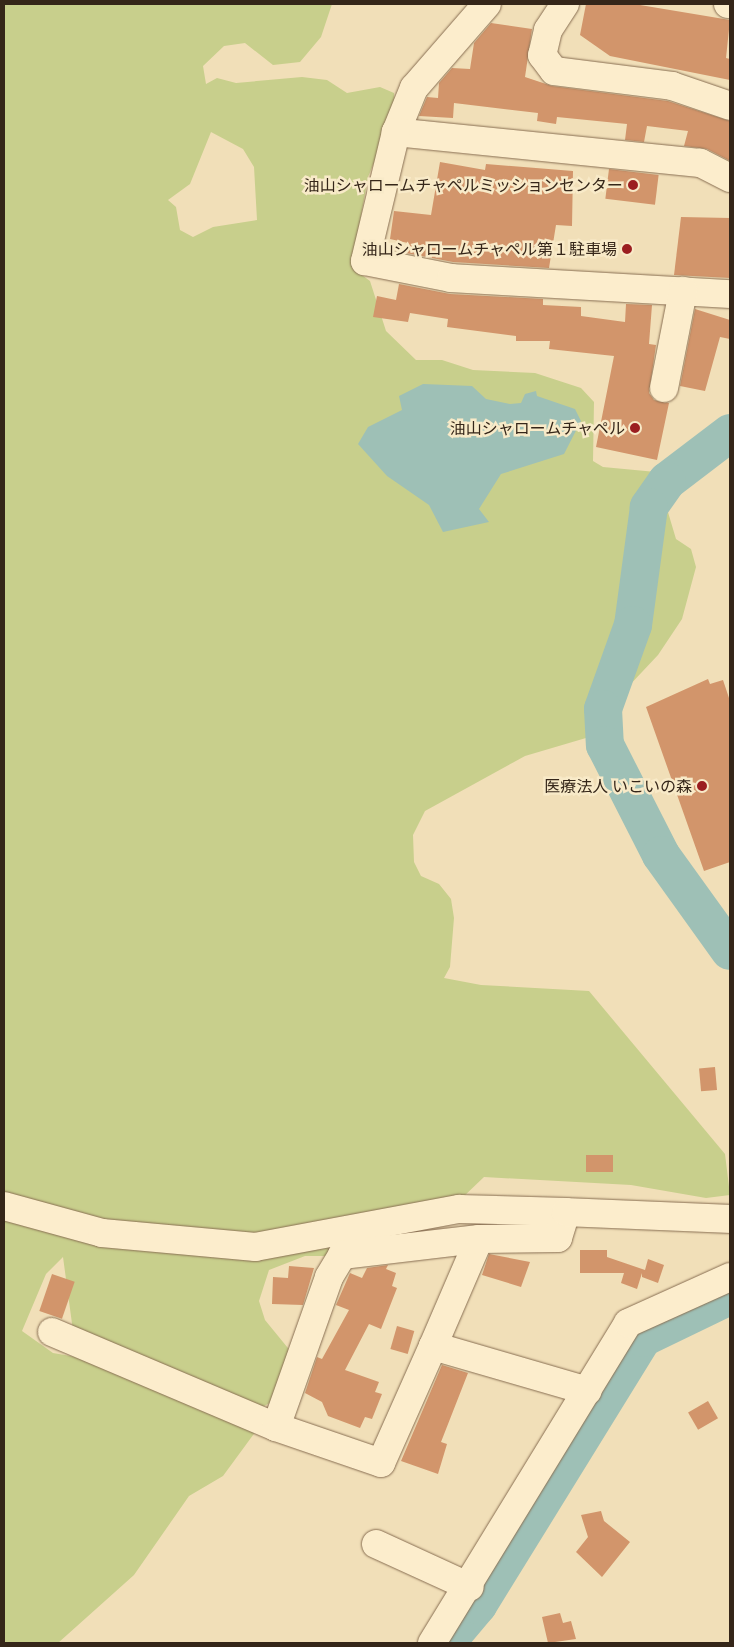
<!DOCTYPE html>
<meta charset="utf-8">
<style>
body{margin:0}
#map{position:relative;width:734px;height:1647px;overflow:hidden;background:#f1dfb8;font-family:"Source Serif 4","Noto Sans JP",serif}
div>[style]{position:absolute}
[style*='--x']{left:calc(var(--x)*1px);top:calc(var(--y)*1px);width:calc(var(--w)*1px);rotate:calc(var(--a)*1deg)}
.green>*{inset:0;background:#c8cf8c}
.water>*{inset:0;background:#9ec0b6}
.river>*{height:38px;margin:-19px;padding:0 19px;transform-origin:19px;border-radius:19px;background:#9ec0b6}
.building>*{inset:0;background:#d2956b;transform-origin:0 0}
.roads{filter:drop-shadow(0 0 1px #886e52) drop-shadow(0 0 1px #886e52)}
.minor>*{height:28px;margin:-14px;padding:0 14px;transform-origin:14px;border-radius:14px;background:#fcedcc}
.dots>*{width:14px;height:14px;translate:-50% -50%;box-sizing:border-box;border:2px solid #f8eac8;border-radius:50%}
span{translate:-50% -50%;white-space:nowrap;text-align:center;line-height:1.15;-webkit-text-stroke:5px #f8eac8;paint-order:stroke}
.poi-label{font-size:16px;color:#352619}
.right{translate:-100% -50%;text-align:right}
.frame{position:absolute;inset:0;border:5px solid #352619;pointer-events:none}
</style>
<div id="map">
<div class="green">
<div style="clip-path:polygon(evenodd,4px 4px,332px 4px,321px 37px,300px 62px,273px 65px,245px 43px,224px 46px,203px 66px,206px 84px,217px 78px,236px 83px,302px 77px,327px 80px,347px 93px,380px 87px,394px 93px,395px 112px,368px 177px,354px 255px,355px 270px,370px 281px,386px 331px,416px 360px,442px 360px,473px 370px,535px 373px,581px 388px,594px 402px,593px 461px,603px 467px,656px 472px,676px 539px,691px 549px,696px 567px,682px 619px,658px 655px,626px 689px,619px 722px,613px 730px,525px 756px,425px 811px,413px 835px,414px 862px,421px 876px,439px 884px,451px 899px,454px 918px,450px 967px,444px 978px,481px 985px,589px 991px,725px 1154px,730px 1195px,706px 1198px,631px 1185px,484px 1177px,462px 1198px,337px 1256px,305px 1256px,269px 1270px,259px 1301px,265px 1320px,292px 1353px,277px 1399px,246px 1416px,256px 1431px,223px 1476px,189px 1496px,134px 1575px,58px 1643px,4px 1643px,4px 4px,211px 132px,243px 149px,254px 167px,257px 220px,213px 227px,193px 237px,180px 230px,176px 207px,168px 200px,190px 184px,211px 132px,4px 4px,63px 1257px,76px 1353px,82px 1358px,53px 1353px,22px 1331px,46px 1274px,63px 1257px)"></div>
</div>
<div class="water">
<div style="clip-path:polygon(423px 384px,472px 386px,486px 399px,510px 404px,521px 403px,525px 394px,536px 391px,537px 396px,575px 409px,581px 421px,564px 454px,501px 474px,479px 509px,489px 522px,443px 532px,429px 505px,387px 476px,358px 444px,368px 427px,402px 410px,399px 396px)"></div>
</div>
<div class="river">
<div style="--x:730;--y:433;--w:79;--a:142.7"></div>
<div style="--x:667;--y:481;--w:32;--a:125"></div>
<div style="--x:649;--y:507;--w:119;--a:97.7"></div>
<div style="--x:633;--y:625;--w:89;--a:109.7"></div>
<div style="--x:603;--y:709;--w:36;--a:87"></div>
<div style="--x:605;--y:745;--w:123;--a:63"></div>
<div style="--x:661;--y:855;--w:118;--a:54.3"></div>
<div style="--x:446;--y:1643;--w:50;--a:-49.9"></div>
<div style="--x:478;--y:1605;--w:314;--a:-58.3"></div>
<div style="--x:643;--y:1338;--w:97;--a:-25.8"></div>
</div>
<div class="building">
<div style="clip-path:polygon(586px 4px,634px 4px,730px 20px,726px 58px,730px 59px,730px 80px,610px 56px,580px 35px)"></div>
<div style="clip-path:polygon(491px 23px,532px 29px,525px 77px,552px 86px,668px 101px,730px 121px,730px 161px,707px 149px,684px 146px,688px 131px,647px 126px,644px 142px,625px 140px,627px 124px,557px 117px,556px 124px,537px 121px,538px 113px,454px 103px,453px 118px,419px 116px,427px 97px,438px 98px,439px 83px,452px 68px,470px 69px,474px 43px)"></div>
<div style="clip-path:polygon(440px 162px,485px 170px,486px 164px,573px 171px,572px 226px,556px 225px,549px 268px,453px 262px,406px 253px,408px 243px,390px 239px,394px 211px,431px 215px)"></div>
<div style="left:609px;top:169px;width:50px;height:30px;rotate:7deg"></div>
<div style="clip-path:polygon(681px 217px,730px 218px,730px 278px,674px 275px)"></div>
<div style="clip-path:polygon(399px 284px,450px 294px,543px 299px,543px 305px,581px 307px,581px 316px,625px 322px,626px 304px,652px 305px,649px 344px,656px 345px,649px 393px,654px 400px,669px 403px,657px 460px,596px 447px,614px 356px,549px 349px,550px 341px,516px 341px,516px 336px,447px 327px,448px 319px,410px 313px,408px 322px,373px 317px,377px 296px,396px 300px)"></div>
<div style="clip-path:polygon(695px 309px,730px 320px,730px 339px,720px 337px,705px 391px,680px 386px)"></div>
<div style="clip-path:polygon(708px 679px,710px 684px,723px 680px,730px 701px,730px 862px,704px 871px,646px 707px)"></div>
<div style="left:715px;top:1067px;width:23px;height:16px;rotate:85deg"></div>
<div style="left:586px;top:1155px;width:27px;height:17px"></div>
<div style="clip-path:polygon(580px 1250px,607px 1250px,607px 1257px,645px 1270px,648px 1259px,664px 1265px,658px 1283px,642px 1277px,642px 1273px,637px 1289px,621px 1283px,624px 1273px,580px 1273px)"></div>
<div style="clip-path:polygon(489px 1254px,530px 1262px,521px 1287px,482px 1275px)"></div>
<div style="clip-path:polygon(388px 1265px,386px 1269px,396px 1273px,392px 1286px,397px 1288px,381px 1329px,369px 1324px,345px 1370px,379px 1382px,375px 1392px,382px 1394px,372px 1419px,365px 1417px,360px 1428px,328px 1416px,322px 1402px,305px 1393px,317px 1357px,322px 1359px,349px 1310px,336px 1305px,350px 1273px,362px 1278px,367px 1268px)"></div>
<div style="clip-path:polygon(289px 1266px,314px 1268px,303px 1305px,272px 1304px,273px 1277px,288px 1278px)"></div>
<div style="left:52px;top:1274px;width:24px;height:39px;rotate:19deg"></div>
<div style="left:397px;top:1326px;width:18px;height:24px;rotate:16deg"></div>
<div style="clip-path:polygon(442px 1365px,468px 1373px,441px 1442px,447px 1444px,438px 1474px,401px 1461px)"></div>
<div style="left:708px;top:1401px;width:20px;height:23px;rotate:60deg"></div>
<div style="clip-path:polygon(601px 1511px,604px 1521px,630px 1542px,602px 1577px,576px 1552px,588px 1537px,581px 1515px)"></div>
<div style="clip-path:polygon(560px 1613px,563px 1623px,571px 1621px,576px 1639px,548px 1643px,542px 1617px)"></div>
</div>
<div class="roads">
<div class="minor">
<div style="--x:565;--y:4;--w:31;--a:123"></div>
<div style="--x:548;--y:30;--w:26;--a:103"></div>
<div style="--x:542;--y:55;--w:20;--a:53"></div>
<div style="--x:554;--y:71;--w:119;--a:7.2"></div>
<div style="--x:672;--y:86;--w:61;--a:19"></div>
<div style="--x:728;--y:4;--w:2;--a:0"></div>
<div style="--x:396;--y:132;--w:48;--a:-67.8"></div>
<div style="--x:414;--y:88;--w:111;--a:-49"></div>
<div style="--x:730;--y:178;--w:34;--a:-153"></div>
<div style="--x:700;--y:163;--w:306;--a:-174.2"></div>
<div style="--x:396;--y:132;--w:133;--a:103.5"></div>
<div style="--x:365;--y:261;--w:88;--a:11.2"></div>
<div style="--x:451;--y:278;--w:279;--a:3.3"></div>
<div style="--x:664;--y:388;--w:99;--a:-78.9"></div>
<div style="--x:4;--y:1206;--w:102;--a:15.4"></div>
<div style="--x:102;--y:1233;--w:154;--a:5.2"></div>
<div style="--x:255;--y:1247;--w:208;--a:-10.6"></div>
<div style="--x:459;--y:1209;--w:107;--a:1.6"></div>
<div style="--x:52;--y:1332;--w:243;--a:23"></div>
<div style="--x:276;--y:1427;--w:111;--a:18.9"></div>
<div style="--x:381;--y:1463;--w:128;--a:-66"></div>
<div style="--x:433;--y:1346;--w:161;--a:16.2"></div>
<div style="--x:433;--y:1346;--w:116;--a:-66.7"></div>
<div style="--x:276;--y:1427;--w:159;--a:-70.5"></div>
<div style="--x:329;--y:1277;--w:26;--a:-59"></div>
<div style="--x:342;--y:1255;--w:138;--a:-6.7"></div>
<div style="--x:479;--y:1239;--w:79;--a:-0.7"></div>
<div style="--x:558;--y:1238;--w:27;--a:-73"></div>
<div style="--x:566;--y:1212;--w:164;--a:2.4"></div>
<div style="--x:376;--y:1544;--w:103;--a:24.6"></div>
<div style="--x:432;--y:1643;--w:375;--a:-58.5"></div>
<div style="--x:628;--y:1323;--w:112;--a:-24.3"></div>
</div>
</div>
<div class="dots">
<div style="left:633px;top:185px;background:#9b1e20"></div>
<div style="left:627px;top:249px;background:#9b1e20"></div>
<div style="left:635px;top:428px;background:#9b1e20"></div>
<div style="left:702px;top:786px;background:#9b1e20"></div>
</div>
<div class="poi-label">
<span class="right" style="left:623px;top:185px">油山シャロームチャペルミッションセンター</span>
<span class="right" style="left:617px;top:249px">油山シャロームチャペル第１駐車場</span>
<span class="right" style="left:625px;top:428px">油山シャロームチャペル</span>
<span class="right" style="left:692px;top:786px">医療法人 いこいの森</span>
</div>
<div class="frame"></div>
</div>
